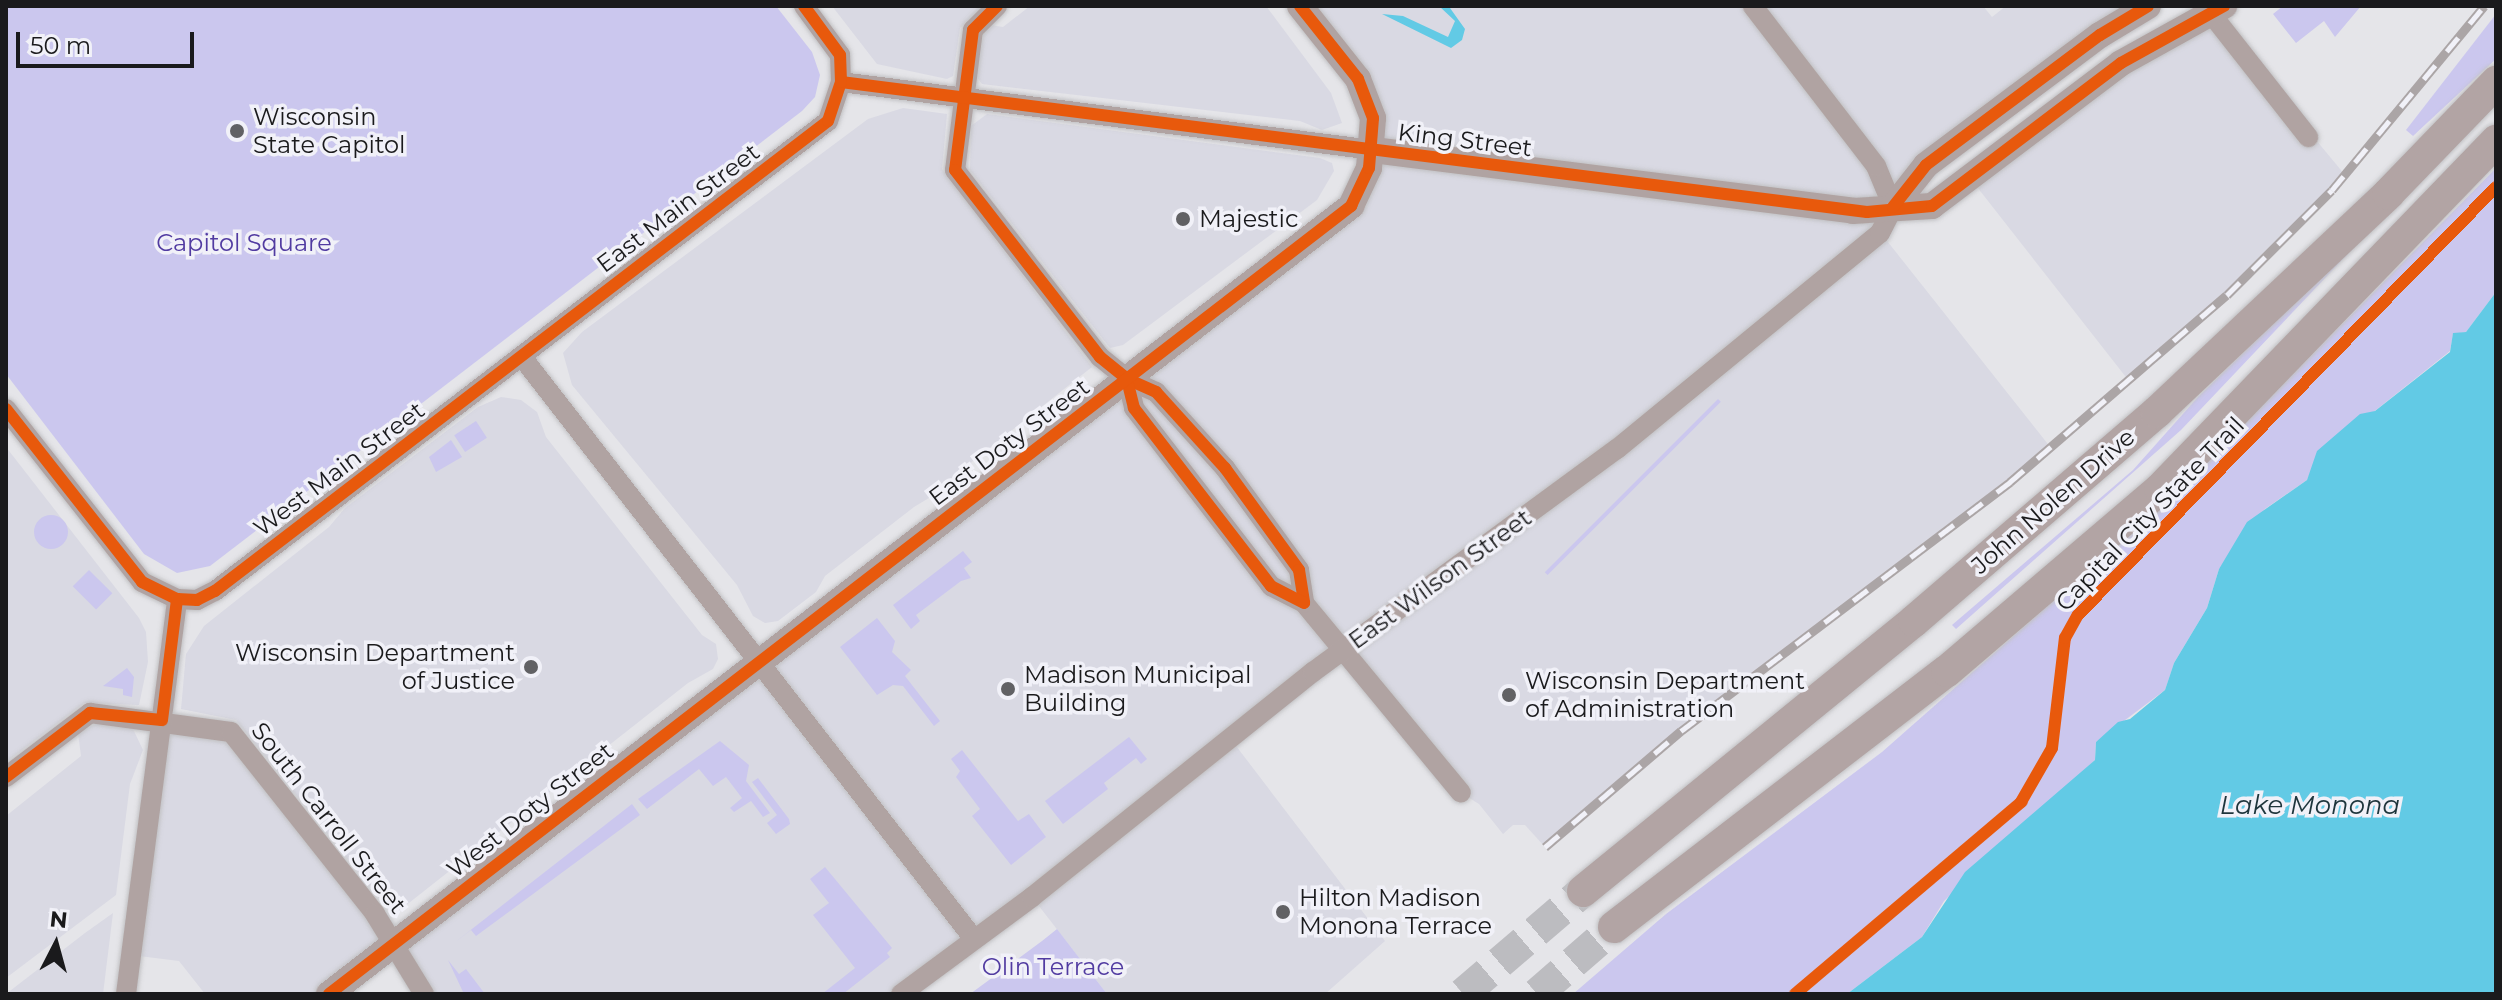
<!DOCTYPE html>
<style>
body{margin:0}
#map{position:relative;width:2502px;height:1000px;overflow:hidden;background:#e5e5e9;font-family:Montserrat,sans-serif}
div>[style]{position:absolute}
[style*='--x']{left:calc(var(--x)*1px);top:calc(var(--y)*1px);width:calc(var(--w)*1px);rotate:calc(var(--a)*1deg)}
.built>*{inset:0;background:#d9d9e3}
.green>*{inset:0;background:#cbc7ee;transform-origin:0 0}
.round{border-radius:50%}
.water>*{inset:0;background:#62cae5}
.primary-tunnel>*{height:32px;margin-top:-16px;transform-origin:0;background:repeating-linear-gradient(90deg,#bcbcc0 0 32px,transparent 0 48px)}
.roads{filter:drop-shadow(0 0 2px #c1c1c3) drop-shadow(0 0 2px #c1c1c3)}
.minor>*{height:20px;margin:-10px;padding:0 10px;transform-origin:10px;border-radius:10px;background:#b0a3a2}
.tertiary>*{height:26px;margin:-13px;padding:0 13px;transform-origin:13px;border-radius:13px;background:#b0a3a2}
.primary>*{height:32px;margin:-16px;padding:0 16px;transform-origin:16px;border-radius:16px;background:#b2a4a4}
.rail>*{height:9px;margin-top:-4.5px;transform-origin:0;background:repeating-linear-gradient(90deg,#f1f1f8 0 18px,#aba5a6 0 36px);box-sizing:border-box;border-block:2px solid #aba5a6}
.cycleway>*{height:12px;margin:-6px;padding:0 6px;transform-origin:6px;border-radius:6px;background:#e8590c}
.dots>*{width:22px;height:22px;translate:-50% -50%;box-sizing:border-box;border:4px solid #f1f1f8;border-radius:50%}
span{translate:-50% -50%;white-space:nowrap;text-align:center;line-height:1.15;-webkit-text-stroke:7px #f1f1f8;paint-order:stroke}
.poi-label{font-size:24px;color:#1a1a1c}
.left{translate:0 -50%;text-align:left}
.right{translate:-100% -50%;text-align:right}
.street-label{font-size:24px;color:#1a1a1c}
.park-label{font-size:24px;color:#513ba1}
.water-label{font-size:26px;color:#1e353c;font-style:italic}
.frame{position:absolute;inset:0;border:8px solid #1a1a1c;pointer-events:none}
.north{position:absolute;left:16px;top:904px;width:80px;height:80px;-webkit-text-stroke:6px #f1f1f8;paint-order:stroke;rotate:6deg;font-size:22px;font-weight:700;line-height:32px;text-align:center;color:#1a1a1c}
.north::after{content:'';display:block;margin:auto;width:28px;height:36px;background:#1a1a1c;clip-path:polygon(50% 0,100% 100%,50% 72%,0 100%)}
.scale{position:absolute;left:16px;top:32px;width:178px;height:36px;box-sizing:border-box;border:4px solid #1a1a1c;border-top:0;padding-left:10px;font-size:24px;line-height:28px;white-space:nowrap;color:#1a1a1c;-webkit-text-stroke:6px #f1f1f8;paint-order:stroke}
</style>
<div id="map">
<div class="built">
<div style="clip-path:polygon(832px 6px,983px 6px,960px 28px,953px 76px,947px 79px,877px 64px)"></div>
<div style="clip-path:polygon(1030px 6px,1266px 6px,1331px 93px,1342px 123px,1322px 130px,1300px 121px,982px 84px,977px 77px,983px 34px,991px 25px,1003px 27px)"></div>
<div style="clip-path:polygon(1300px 6px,1983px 6px,1992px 17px,2006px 6px,2148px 6px,1926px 165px,1880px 232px,2051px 448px,1681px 731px,1545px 847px,1525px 825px,1513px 825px,1503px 834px,1479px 804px,1461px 793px,1343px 650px,1230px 738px,1385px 941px,1325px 994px,1107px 994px,1032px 897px,914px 984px,922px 994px,424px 994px,392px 945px,329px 994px,205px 994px,179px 961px,131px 955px,162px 720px,221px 728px,392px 944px,1343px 213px,1373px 118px)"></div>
<div style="clip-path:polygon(2211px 13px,2345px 175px,2227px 295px,2129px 381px,1970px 178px)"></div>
<div style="clip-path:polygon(903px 108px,947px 114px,942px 169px,1092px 367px,968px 465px,952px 484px,914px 507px,825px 576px,816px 592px,778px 621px,765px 623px,753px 616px,737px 585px,572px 385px,563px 353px,582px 332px,868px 119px)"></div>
<div style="clip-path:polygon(987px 114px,1320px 158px,1332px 163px,1334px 171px,1317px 200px,1123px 345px,1110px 348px,970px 170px,971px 126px)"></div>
<div style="clip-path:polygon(501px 397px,521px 400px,537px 412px,546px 437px,702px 635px,716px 644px,718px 659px,713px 669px,688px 683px,400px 910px,389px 911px,236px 720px,181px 709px,186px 654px,204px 626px,329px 527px,345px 508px,478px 407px)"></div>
<div style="clip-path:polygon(6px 447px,139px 618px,146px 632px,148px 662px,139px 705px,84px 703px,6px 762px)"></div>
<div style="clip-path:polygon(96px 724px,133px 729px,143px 750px,130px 784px,116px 895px,6px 978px,6px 816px,81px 756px,78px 733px)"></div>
<div style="clip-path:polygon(113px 913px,103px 994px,6px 994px,85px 933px)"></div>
</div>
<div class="green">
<div style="clip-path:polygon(6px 6px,776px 6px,812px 52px,820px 75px,815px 97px,802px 111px,210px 566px,177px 573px,144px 554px,6px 374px)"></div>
<div style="clip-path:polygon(2283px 6px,2361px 6px,2335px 37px,2324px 21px,2296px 43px,2273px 14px)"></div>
<div style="clip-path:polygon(2496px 14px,2496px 59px,2413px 136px,2406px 130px)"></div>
<div style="clip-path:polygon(2496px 168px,2496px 292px,2466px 332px,2453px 334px,2450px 351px,2317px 457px,2307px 480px,2265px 509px,2219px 569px,2207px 608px,2174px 663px,2165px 690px,2096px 742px,2095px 760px,1944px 901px,1922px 937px,1847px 994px,1573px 994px,1666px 914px,1882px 752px,2178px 491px)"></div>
<div style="clip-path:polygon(2383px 217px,2181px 430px,1956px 629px,1952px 625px,2133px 470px,2198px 397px)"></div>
<div style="left:1718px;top:399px;width:4px;height:245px;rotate:45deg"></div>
<div style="left:476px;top:421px;width:20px;height:26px;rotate:57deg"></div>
<div style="clip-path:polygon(451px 440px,462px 457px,436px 472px,429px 457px)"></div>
<div class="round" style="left:34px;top:515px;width:34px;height:34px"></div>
<div style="clip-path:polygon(963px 551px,972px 562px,964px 568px,971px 578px,961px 581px,916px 615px,920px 621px,911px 629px,893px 605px)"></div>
<div style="left:89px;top:570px;width:33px;height:23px;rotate:45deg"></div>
<div style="clip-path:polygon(877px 618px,895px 641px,892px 652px,911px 670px,905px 676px,940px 721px,934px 726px,903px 686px,893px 685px,877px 695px,840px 647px)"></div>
<div style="clip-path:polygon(127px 668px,134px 677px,132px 697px,123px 695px,123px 689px,103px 686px)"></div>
<div style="clip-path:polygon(1129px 737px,1147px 759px,1141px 764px,1136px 758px,1104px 783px,1108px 789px,1063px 824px,1045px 801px)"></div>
<div style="clip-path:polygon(720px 741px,749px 765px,746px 781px,770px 813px,763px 817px,751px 801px,734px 812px,730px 808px,742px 798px,726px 777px,713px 786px,699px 769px,647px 809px,638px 799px)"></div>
<div style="clip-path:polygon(962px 750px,1018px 821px,1029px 814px,1046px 837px,1011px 865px,972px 816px,980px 809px,956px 777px,960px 771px,951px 759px)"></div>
<div style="clip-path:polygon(758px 778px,789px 819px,790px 824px,776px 834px,767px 823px,777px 815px,752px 782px)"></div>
<div style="clip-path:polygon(632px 804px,640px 815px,476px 936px,471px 930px,454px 943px)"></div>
<div style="clip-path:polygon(825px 867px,892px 948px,887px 953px,890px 957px,843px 994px,822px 994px,855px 968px,813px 915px,829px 903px,810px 879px)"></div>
<div style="clip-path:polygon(1057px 929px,1107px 994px,970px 994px,1042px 941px)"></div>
<div style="clip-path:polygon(448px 960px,459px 974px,466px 969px,485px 994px,464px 994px)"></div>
</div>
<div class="water">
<div style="clip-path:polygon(1439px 6px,1450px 8px,1465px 29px,1462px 40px,1451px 48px,1382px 14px,1403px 16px,1448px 37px,1455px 21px)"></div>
<div style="clip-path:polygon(2496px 292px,2496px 994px,1847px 994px,1922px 937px,1965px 872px,2095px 760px,2096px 742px,2118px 722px,2130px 719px,2165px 690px,2174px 663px,2207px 608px,2219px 569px,2247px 522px,2307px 480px,2317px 451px,2360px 414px,2375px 411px,2450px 352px,2453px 333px,2466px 332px)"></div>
</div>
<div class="primary-tunnel">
<div style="--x:1463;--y:994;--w:158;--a:-40.6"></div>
<div style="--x:1537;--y:994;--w:102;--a:-41"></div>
</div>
<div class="roads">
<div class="minor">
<div style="--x:997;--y:6;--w:34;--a:135"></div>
<div style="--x:973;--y:30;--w:141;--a:97.3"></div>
<div style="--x:955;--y:170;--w:237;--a:52.2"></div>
<div style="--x:1100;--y:357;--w:35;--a:39"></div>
<div style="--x:1127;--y:379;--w:32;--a:24"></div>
<div style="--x:1156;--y:392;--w:103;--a:47.8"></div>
<div style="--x:1225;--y:468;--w:126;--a:54"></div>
<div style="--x:1299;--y:570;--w:33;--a:81"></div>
<div style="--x:1304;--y:603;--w:246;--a:50.4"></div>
<div style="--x:2205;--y:6;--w:167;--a:51.8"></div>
<div style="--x:841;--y:82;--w:536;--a:7.28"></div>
<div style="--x:522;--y:357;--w:737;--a:52.17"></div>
<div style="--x:1127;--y:379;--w:30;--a:76"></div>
<div style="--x:1134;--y:408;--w:225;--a:52.4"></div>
<div style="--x:1271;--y:586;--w:37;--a:27"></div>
<div style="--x:6;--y:409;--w:220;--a:51.8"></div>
<div style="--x:142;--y:582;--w:39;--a:26"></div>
<div style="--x:177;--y:599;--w:20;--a:3"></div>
<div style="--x:197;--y:600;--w:20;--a:-27"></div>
<div style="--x:215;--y:591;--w:772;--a:-37.48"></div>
<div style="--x:828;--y:121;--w:41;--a:-71.6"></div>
<div style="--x:841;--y:82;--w:27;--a:-92"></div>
<div style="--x:840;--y:55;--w:61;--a:-126.3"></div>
<div style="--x:6;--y:777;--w:106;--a:-37.3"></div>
<div style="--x:90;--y:713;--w:142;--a:7.7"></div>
<div style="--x:231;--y:732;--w:232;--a:51.6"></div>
<div style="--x:375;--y:914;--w:94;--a:58.5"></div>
<div style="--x:126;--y:994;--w:398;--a:-82.6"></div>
<div style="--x:901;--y:994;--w:163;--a:-36.5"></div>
<div style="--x:1032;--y:897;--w:360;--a:-38.7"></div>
<div style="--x:1313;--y:672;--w:377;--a:-36.3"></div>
<div style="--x:1617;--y:449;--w:340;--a:-39.4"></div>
<div style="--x:1880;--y:233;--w:29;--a:-63"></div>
<div style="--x:1893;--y:207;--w:44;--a:-112.5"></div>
<div style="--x:1876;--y:166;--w:202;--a:-127.6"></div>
</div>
<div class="tertiary">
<div style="--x:1373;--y:150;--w:484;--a:7.2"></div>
<div style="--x:1853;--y:211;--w:79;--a:-3.6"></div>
<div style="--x:1932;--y:206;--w:237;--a:-37.1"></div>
<div style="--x:2121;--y:63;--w:118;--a:-29"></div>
<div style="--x:1893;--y:207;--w:53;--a:-51.8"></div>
<div style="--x:1926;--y:165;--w:217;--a:-36.8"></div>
<div style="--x:2100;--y:35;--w:56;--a:-31.1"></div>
<div style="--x:329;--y:994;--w:1291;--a:-37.63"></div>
<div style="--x:1351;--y:206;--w:42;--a:-64.7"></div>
<div style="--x:1369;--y:168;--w:50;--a:-85.4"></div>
<div style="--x:1373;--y:118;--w:42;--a:-111"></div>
<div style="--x:1358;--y:79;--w:93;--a:-128.5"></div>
</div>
<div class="primary">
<div style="--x:1583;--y:891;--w:427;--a:-39.2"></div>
<div style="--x:1914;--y:621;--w:321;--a:-40.7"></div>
<div style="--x:2157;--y:412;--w:318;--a:-43.3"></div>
<div style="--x:2388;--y:194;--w:156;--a:-46"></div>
<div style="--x:1614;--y:927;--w:420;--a:-37.6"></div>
<div style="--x:1947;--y:671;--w:280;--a:-40.5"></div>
<div style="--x:2160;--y:489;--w:484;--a:-46"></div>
</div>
</div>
<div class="rail">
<div style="--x:1545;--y:847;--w:179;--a:-40.5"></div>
<div style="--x:1681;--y:731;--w:413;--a:-37.1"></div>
<div style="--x:2010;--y:482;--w:286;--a:-40.8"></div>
<div style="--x:2227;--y:295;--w:148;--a:-45"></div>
<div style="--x:2332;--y:190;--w:239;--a:-50.4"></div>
</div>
<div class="cycleway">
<div style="--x:997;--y:6;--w:34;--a:135"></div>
<div style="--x:973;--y:30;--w:141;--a:97.3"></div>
<div style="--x:955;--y:170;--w:237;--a:52.2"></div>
<div style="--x:1100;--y:357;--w:35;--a:39"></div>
<div style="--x:1127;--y:379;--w:32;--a:24"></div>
<div style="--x:1156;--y:392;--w:103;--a:47.8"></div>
<div style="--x:1225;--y:468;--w:126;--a:54"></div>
<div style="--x:1299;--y:570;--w:33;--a:81"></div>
<div style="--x:1304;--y:603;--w:37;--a:-153"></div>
<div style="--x:1271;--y:586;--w:225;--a:-127.6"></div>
<div style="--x:1134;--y:408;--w:30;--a:-104"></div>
<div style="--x:841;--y:82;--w:1034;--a:7.22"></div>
<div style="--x:1867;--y:212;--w:65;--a:-5.3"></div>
<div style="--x:1932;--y:206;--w:237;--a:-37.1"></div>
<div style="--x:2121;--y:63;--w:118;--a:-29"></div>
<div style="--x:1893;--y:207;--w:53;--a:-51.8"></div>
<div style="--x:1926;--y:165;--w:217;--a:-36.8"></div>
<div style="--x:2100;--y:35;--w:56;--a:-31.1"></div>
<div style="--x:6;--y:409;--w:220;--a:51.8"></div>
<div style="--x:142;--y:582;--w:39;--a:26"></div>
<div style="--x:177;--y:599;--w:20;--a:3"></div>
<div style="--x:197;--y:600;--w:20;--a:-27"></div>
<div style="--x:215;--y:591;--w:772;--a:-37.48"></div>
<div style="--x:828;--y:121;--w:41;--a:-71.6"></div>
<div style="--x:841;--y:82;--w:27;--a:-92"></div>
<div style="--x:840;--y:55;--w:61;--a:-126.3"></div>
<div style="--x:6;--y:777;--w:106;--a:-37.3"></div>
<div style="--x:90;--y:713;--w:72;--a:5.6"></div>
<div style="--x:162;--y:720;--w:122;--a:-82.9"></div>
<div style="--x:329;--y:994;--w:1291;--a:-37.63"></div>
<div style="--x:1351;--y:206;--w:42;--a:-64.7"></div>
<div style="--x:1369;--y:168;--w:50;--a:-85.4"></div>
<div style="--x:1373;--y:118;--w:42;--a:-111"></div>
<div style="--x:1358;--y:79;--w:93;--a:-128.5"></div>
<div style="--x:1795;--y:994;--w:297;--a:-40.3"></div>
<div style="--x:2021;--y:802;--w:62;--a:-60.1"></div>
<div style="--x:2052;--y:748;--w:111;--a:-83.3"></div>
<div style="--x:2065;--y:638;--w:26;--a:-61"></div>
<div style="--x:2078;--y:615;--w:598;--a:-45.68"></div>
</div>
<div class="dots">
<div style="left:237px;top:131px;background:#616164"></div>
<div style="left:1183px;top:219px;background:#616164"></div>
<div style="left:531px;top:667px;background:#616164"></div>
<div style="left:1008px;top:689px;background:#616164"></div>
<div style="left:1509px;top:695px;background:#616164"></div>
<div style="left:1283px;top:912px;background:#616164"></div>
</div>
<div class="poi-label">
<span class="left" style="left:253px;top:131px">Wisconsin<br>State Capitol</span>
<span class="left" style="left:1199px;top:219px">Majestic</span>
<span class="right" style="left:515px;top:667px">Wisconsin Department<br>of Justice</span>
<span class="left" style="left:1024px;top:689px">Madison Municipal<br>Building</span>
<span class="left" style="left:1525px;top:695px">Wisconsin Department<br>of Administration</span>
<span class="left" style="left:1299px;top:912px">Hilton Madison<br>Monona Terrace</span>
</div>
<div class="street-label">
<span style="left:1465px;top:140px;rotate:7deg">King Street</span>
<span style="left:678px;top:208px;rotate:-37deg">East Main Street</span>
<span style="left:1009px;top:442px;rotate:-37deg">East Doty Street</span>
<span style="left:339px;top:469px;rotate:-37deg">West Main Street</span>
<span style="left:2053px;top:501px;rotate:-41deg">John Nolen Drive</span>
<span style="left:2150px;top:514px;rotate:-46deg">Capital City State Trail</span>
<span style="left:1440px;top:579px;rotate:-36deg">East Wilson Street</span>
<span style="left:530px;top:810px;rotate:-38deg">West Doty Street</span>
<span style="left:329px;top:818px;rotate:52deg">South Carroll Street</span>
</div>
<div class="park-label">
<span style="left:244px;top:243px">Capitol Square</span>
<span style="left:1053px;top:967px">Olin Terrace</span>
</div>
<div class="water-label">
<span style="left:2310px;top:806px">Lake Monona</span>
</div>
<div class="frame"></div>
<div class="north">N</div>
<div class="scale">50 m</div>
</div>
